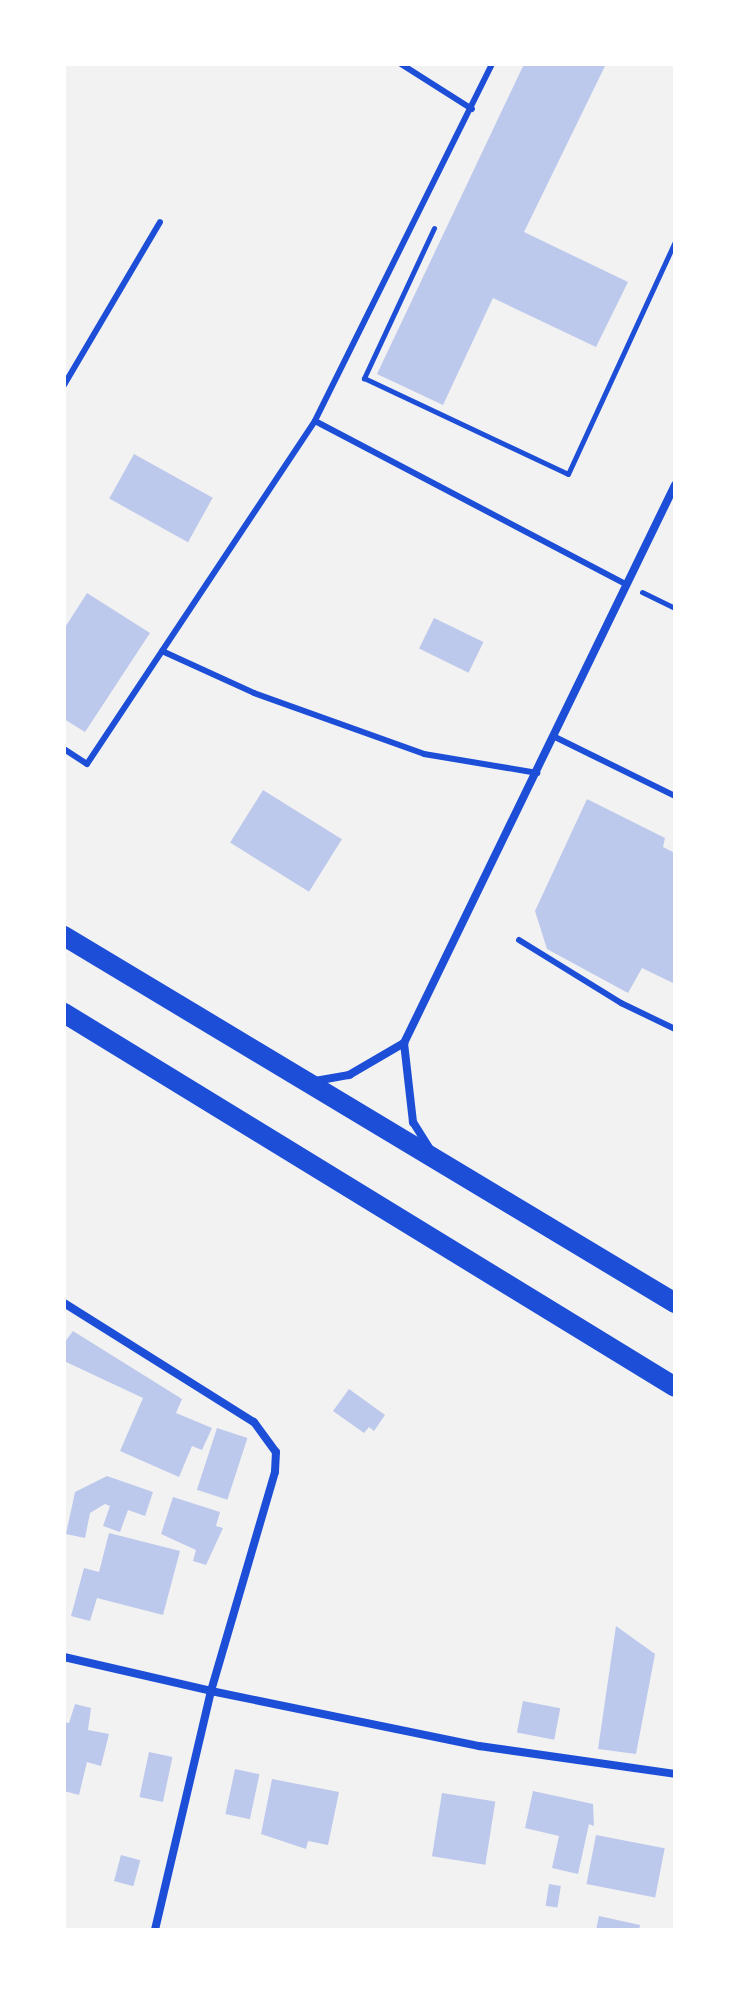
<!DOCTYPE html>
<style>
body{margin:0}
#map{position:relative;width:739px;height:1994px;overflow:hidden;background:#f2f2f2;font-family:"Nunito Sans",sans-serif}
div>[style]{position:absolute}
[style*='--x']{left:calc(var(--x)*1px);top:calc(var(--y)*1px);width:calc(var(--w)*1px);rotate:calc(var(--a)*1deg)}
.building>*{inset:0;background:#bdc9ec;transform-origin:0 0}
.path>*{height:5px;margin:-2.5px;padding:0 2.5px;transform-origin:2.5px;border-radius:2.5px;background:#1d4ed8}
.service>*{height:6px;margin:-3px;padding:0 3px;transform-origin:3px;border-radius:3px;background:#1d4ed8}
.minor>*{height:8px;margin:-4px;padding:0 4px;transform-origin:4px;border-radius:4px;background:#1d4ed8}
.primary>*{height:20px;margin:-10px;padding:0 10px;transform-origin:10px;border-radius:10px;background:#1d4ed8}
span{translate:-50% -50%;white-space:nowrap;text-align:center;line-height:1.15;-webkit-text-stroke:7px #fff;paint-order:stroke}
.frame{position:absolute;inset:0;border:66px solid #fff;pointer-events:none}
</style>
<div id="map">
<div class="building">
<div style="clip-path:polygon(524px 64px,606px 64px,524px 232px,628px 282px,596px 347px,493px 298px,443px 405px,377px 374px)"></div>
<div style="left:134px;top:454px;width:90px;height:51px;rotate:29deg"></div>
<div style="clip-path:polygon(87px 593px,150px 633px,85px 732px,64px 719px,64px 629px)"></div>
<div style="left:434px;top:618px;width:55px;height:34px;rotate:26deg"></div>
<div style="left:263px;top:790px;width:93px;height:62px;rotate:32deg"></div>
<div style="clip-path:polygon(587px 799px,665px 838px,663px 847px,675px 853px,675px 984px,642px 968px,628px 993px,547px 949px,535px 911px)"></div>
<div style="clip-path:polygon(73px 1331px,182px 1399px,176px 1413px,212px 1428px,202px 1450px,192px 1446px,179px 1477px,120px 1451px,143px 1398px,64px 1361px,64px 1343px)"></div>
<div style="clip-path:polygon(349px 1389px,385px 1415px,374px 1431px,369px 1427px,364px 1433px,333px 1411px)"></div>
<div style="left:217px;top:1428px;width:32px;height:65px;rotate:18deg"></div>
<div style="clip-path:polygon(107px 1476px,153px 1492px,145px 1516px,128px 1510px,120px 1532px,103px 1526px,110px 1506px,105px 1504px,90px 1513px,85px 1538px,66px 1534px,75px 1492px)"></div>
<div style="clip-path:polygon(173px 1497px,220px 1512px,216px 1526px,223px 1528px,206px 1565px,193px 1561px,196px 1550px,161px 1534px)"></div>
<div style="clip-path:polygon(109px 1533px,180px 1551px,163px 1615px,97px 1598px,90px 1621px,71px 1616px,84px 1568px,99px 1572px)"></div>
<div style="clip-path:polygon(616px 1626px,655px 1654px,636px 1754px,598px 1749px)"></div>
<div style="left:523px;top:1701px;width:38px;height:32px;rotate:11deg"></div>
<div style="clip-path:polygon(75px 1704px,91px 1708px,88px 1730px,109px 1734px,101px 1766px,87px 1762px,79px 1795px,64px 1791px,64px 1722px,69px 1723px)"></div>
<div style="left:149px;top:1752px;width:24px;height:46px;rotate:12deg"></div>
<div style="left:235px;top:1769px;width:25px;height:46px;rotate:12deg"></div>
<div style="clip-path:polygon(272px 1779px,339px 1792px,328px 1845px,308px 1841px,306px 1849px,261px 1834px)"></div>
<div style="clip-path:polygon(533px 1791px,593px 1804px,594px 1826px,589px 1824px,578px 1874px,552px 1868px,559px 1836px,525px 1828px)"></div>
<div style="left:442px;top:1793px;width:54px;height:64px;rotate:9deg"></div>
<div style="left:596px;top:1835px;width:70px;height:50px;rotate:11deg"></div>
<div style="left:121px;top:1855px;width:20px;height:27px;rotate:15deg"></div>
<div style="left:549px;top:1884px;width:12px;height:22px;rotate:9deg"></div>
<div style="clip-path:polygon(599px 1916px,640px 1925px,639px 1930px,596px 1930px)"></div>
</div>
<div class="path">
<div style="--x:434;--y:228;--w:166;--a:115"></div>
<div style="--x:364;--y:378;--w:225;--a:25.2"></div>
<div style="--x:568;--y:474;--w:256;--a:-65.3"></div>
<div style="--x:642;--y:592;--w:37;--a:26"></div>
</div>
<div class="service">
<div style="--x:401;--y:64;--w:84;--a:32.4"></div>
<div style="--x:492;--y:64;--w:398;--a:116.4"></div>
<div style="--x:315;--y:421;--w:352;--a:27.7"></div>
<div style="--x:64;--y:385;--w:189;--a:-59.5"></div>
<div style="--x:162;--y:651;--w:101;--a:24.5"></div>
<div style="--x:254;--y:693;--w:181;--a:19.7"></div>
<div style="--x:424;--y:754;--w:115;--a:9.5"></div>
<div style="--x:555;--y:737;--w:134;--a:26.2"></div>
<div style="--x:64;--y:749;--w:27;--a:33"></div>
<div style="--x:87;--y:764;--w:412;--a:-56.4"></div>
<div style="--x:519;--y:940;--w:120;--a:31.7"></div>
<div style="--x:621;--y:1003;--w:60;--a:25.7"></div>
</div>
<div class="minor">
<div style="--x:404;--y:1043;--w:80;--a:83.5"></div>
<div style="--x:413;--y:1122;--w:32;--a:58"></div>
<div style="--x:315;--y:1081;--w:35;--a:-10"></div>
<div style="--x:349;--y:1075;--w:64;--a:-30.2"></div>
<div style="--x:404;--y:1043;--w:620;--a:-64.1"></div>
<div style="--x:64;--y:1303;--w:224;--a:32.1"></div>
<div style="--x:254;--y:1422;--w:37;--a:54"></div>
<div style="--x:276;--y:1452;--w:20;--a:93"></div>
<div style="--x:275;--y:1472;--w:228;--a:106.3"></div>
<div style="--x:211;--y:1691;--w:274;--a:11.6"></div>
<div style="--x:479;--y:1746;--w:198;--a:8.1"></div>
<div style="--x:64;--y:1657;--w:151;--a:13"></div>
<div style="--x:211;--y:1691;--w:245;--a:103.2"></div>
</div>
<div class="primary">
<div style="--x:64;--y:936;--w:713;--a:30.99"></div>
<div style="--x:64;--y:1013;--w:716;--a:31.47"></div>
</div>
<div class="frame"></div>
</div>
